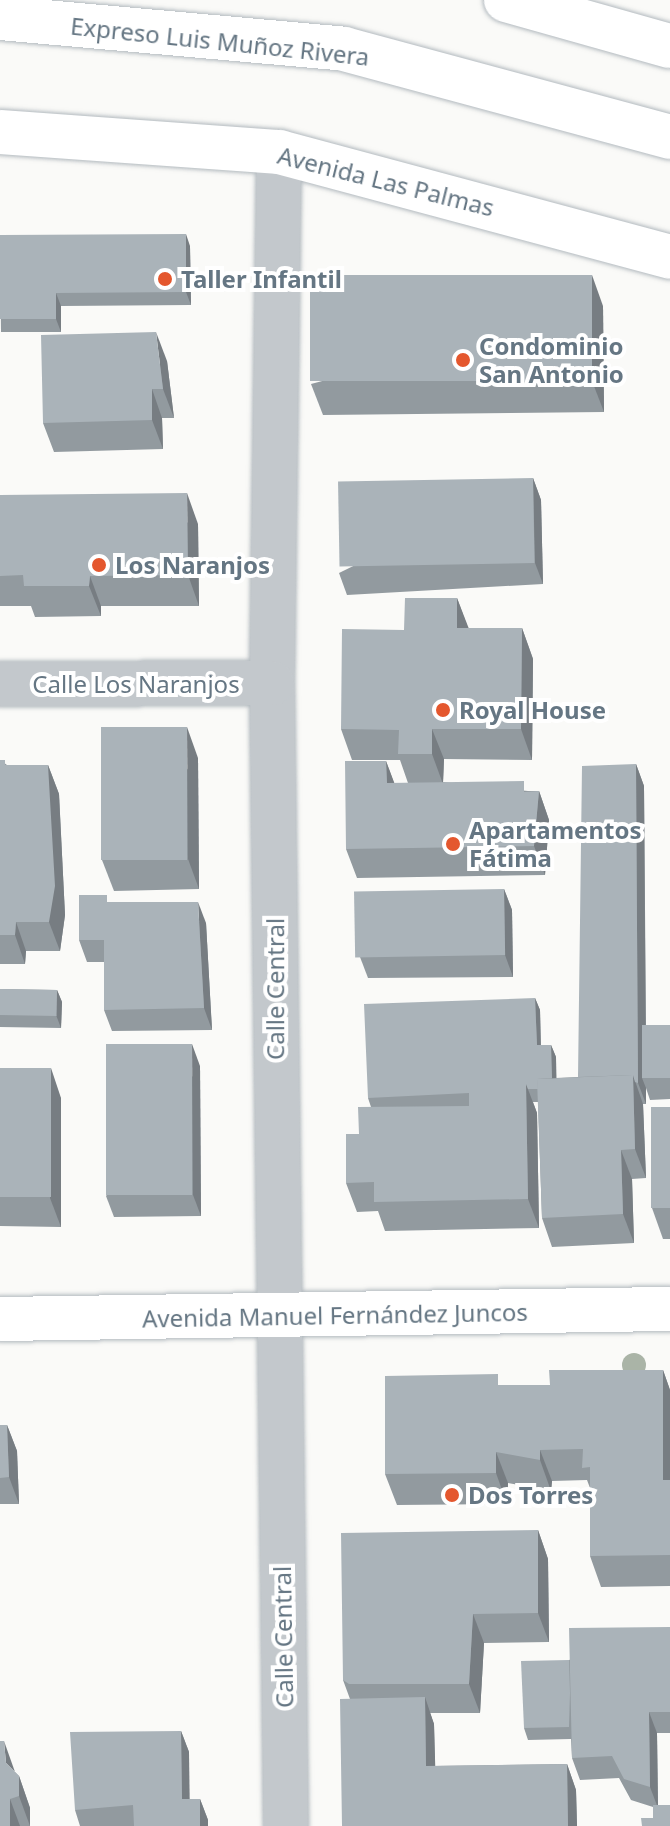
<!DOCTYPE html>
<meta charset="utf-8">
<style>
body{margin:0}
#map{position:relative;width:670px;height:1826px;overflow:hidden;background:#fafaf8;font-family:"Noto Sans",sans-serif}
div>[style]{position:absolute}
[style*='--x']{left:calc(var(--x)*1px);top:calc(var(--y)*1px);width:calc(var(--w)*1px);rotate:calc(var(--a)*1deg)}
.roads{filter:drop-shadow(0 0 2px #b3babf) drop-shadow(0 0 2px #b3babf)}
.street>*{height:44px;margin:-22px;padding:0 22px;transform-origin:22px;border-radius:22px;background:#c3c8cc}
.secondary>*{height:44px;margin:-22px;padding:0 22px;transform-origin:22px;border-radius:22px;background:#fff}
.highway>*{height:44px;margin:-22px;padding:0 22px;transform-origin:22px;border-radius:22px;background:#fff}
.trees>*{width:24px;height:24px;margin:-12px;border-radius:50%;background:#aab4a7}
.wall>*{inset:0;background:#929a9f}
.shaded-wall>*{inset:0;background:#777d82}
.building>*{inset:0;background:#aab3b9;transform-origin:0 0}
.dots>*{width:22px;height:22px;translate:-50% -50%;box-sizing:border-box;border:4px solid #fff;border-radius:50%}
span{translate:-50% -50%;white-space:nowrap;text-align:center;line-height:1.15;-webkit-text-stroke:8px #fff;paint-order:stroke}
.street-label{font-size:24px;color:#657683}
.poi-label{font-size:24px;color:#657683;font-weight:700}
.left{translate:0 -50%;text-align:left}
</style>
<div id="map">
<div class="roads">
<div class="street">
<div style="--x:279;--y:152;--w:531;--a:90.76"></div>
<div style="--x:272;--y:683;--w:1143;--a:89.3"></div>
<div style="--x:0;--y:684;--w:272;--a:-0.2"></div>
</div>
<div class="secondary">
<div style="--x:0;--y:132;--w:280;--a:4.1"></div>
<div style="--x:279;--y:152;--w:405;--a:15"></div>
<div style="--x:0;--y:1319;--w:670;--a:-0.86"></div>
</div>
<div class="highway">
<div style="--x:506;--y:0;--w:170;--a:15.7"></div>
<div style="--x:0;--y:18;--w:345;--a:5.1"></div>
<div style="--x:344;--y:49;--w:338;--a:15.1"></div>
</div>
</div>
<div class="trees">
<div style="left:634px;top:1365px"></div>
</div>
<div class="wall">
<div style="clip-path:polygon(0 235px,190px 246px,191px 305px,61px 306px,61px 332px,1px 332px)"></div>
<div style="clip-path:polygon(603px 306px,604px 412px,323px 415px,311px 384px)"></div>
<div style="clip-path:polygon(167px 361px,174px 418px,162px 418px,163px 449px,54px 452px,43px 423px)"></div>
<div style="clip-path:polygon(533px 478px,541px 500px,543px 584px,347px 595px,339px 573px)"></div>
<div style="clip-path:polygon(0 495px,198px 524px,199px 606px,101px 606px,101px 616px,35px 617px,31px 606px,0 606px)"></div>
<div style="clip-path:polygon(457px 598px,468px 628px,522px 628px,533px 659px,532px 760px,444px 759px,443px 782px,528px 791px,539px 791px,549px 820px,545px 875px,357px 878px,346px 849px,386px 761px,394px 783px,408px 783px,400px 760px,352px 760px,341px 729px,404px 630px)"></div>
<div style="clip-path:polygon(198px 758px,199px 889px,114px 891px,102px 860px)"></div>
<div style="clip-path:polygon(0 760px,7px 765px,48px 765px,59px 794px,65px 915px,60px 951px,26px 951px,25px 964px,0 964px)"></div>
<div style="clip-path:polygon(636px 764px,644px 786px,646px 1025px,670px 1025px,670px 1099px,650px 1100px,646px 1088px,646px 1104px,643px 1104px,646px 1178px,632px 1179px,634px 1243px,552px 1247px,542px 1218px,538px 1102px,533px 1102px,537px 1113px,539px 1228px,385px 1231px,378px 1211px,357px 1212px,346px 1183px,359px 1134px,371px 1107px,368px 1098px,535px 998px,540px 1010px,541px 1045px,551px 1045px,556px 1057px,556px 1078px,578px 1077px)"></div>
<div style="clip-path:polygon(504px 889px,512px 910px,513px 977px,368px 978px,360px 957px)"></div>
<div style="clip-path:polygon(110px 902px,206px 923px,212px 1030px,112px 1031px,104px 1010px,104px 962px,87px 962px,79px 940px)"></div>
<div style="clip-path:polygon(0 989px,57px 990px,62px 1002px,61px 1028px,0 1027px)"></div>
<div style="clip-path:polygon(200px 1066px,201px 1216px,114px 1217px,106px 1196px)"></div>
<div style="clip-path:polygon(0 1068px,61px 1098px,61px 1227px,0 1226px)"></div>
<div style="clip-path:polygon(670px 1107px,670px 1239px,663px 1239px,652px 1208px)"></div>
<div style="clip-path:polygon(663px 1370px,670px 1390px,670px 1586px,601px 1587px,590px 1556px,590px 1488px,587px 1480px,552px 1481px,551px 1491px,508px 1483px,507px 1504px,397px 1505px,385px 1474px,502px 1385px,550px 1385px)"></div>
<div style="clip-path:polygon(0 1425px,7px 1425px,17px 1451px,19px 1504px,0 1504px)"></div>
<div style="clip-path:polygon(538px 1530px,548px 1559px,549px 1642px,484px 1643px,480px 1713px,430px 1713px,434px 1724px,435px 1766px,567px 1764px,576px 1790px,577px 1826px,342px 1826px,350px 1699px,343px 1680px)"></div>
<div style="clip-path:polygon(670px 1627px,670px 1733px,657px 1733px,658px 1805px,653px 1818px,653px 1807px,631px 1800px,619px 1778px,580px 1780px,572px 1758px,571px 1739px,528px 1740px,524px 1728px,569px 1660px)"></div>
<div style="clip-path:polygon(181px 1731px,189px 1752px,189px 1799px,200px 1799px,208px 1820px,208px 1826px,80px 1826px,75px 1810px)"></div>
<div style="clip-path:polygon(15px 1772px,19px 1776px,30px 1808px,30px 1826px,0 1826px)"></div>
</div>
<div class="shaded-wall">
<div style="clip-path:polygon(186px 234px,190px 246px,191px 305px,186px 292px)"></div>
<div style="clip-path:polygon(592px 275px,603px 306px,604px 412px,592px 381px)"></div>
<div style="clip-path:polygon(56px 293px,61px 306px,61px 332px,56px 319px)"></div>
<div style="clip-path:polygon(156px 332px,167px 361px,174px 418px,163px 389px)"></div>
<div style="clip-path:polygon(152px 389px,162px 418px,163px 449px,152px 420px)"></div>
<div style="clip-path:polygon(533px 478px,541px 500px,543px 584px,535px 563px)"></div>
<div style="clip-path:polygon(187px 493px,198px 524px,199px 606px,188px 575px)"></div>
<div style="clip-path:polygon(90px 576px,101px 606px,101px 616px,89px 586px)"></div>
<div style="clip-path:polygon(457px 598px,469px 629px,457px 628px)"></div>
<div style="clip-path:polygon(522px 628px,533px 659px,532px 760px,521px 729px)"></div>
<div style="clip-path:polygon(187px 727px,198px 758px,199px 889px,188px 859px)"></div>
<div style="clip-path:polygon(432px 729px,444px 759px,443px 784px,432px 754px)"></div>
<div style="clip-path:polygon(386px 761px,397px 790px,387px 783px)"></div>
<div style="clip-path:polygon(636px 764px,644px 786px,646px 1078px,642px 1078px,646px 1088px,646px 1104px,638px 1083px)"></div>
<div style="clip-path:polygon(48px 765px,59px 794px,65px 915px,60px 951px,49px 922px)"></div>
<div style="clip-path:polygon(539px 791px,549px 820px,545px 875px,534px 846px)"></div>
<div style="clip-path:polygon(504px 889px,512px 910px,513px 977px,505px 955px)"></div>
<div style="clip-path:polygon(198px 902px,206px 923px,212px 1030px,204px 1008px)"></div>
<div style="clip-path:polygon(16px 922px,26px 951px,25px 964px,15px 935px)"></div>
<div style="clip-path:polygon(57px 990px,62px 1002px,61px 1028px,56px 1015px)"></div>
<div style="clip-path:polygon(535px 998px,540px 1010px,541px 1058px,537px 1045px)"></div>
<div style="clip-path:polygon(192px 1044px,200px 1066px,201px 1216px,193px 1195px)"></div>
<div style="clip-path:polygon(551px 1045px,556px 1057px,557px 1101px,552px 1088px)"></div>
<div style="clip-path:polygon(51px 1068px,61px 1098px,61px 1227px,50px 1198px)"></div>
<div style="clip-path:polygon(633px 1075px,643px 1104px,646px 1178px,635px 1149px)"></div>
<div style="clip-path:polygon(526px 1084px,537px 1113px,539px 1228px,528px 1199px)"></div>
<div style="clip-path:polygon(621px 1150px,632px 1179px,634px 1243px,623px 1214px)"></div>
<div style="clip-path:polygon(663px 1370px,670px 1390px,670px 1498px,663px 1480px)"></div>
<div style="clip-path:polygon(7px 1425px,17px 1451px,19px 1504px,9px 1477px)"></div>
<div style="clip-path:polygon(540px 1450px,552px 1481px,551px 1491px,540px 1460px)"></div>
<div style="clip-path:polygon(496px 1452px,508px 1483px,507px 1504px,496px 1473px)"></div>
<div style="clip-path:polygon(538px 1530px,548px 1559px,549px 1642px,538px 1613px)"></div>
<div style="clip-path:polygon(473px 1614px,484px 1643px,480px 1713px,469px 1684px)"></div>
<div style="clip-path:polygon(425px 1697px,434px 1724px,436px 1792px,426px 1766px)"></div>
<div style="clip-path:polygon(649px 1712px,657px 1733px,658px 1808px,650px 1787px)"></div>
<div style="clip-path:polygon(181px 1731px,189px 1752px,190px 1820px,182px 1799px)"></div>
<div style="clip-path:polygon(4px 1741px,15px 1772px,6px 1763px)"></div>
<div style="clip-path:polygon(567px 1764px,576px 1790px,577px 1826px,568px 1826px)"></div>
<div style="clip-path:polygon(19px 1776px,30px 1808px,30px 1826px,19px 1796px)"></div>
<div style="clip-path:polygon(10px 1799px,20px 1826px,10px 1826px)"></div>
<div style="clip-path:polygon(200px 1799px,208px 1820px,208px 1826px,200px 1826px)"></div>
</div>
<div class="building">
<div style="clip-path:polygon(186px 234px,186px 292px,56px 293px,56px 319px,0 319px,0 235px)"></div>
<div style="left:592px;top:275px;width:106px;height:282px;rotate:90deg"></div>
<div style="clip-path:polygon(156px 332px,163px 389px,152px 389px,152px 420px,43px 423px,41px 335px)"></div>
<div style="left:533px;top:478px;width:85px;height:195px;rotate:89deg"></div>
<div style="clip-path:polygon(187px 493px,188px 575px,90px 576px,89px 586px,24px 586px,23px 575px,0 576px,0 495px)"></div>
<div style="clip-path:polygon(405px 598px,457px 598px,457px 628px,522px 628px,521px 729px,432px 729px,432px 754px,398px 754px,399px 730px,341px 729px,342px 629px,404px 630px)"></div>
<div style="left:101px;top:727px;width:86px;height:133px"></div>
<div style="clip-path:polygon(0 760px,5px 760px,5px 765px,48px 765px,55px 886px,49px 922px,16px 922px,15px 935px,0 935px)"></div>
<div style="clip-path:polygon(345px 761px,386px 761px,387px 783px,524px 781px,524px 792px,539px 791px,534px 846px,346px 849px)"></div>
<div style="clip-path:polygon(636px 764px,638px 1083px,635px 1082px,633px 1075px,578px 1077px,582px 766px)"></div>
<div style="left:504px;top:889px;width:66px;height:150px;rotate:89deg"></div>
<div style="clip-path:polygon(79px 895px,107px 895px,107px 902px,198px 902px,204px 1008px,104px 1010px,104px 940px,79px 940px)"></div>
<div style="left:0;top:989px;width:57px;height:26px;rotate:1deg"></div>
<div style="clip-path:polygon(535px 998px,537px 1045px,551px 1045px,552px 1078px,537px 1079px,538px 1089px,528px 1089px,526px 1084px,469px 1084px,469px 1093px,368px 1098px,364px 1004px)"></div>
<div style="left:642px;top:1025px;width:28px;height:53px"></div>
<div style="left:192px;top:1044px;width:151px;height:86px;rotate:90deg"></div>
<div style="left:0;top:1068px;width:51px;height:129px"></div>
<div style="clip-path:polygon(633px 1075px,635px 1149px,621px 1150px,623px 1214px,542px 1218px,537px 1079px)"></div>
<div style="clip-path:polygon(469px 1084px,526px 1084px,528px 1199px,374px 1202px,374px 1182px,346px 1183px,346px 1134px,359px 1134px,358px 1107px,469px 1106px)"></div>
<div style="left:651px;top:1107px;width:19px;height:101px"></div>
<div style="clip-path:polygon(549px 1370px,663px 1370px,663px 1480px,670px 1480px,670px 1555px,590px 1556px,590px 1467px,582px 1468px,583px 1449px,540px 1450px,540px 1460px,496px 1452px,496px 1473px,385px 1474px,385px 1376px,498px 1374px,498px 1385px,550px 1385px)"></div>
<div style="clip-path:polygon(0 1425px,7px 1425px,9px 1477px,0 1478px)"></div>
<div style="clip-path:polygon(538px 1530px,538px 1613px,473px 1614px,469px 1684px,349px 1684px,343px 1680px,341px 1533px)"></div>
<div style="clip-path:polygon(670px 1627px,670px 1712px,649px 1712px,650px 1787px,624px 1779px,612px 1756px,572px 1758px,569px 1628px)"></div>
<div style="clip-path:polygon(569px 1660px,570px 1693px,569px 1727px,524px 1728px,521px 1661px)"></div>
<div style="clip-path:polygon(425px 1697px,426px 1766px,567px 1764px,568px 1826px,342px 1826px,340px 1699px)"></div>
<div style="clip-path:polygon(181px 1731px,182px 1799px,200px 1799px,200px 1826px,134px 1826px,133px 1805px,75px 1810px,70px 1732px)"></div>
<div style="clip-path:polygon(0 1741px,4px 1741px,6px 1763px,19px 1776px,19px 1796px,10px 1799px,10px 1826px,0 1826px)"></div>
<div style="clip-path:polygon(653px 1805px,670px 1805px,670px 1826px,642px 1826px,641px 1818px,653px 1818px)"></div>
</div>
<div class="dots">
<div style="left:165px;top:279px;background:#e4572e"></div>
<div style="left:463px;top:360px;background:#e4572e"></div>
<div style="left:99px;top:565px;background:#e4572e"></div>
<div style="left:443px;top:710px;background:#e4572e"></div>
<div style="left:453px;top:844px;background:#e4572e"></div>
<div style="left:452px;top:1495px;background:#e4572e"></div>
</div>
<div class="street-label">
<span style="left:220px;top:41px;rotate:6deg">Expreso Luis Muñoz Rivera</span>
<span style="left:386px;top:181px;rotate:14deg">Avenida Las Palmas</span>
<span style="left:136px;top:684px">Calle Los Naranjos</span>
<span style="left:275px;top:989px;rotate:-90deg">Calle Central</span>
<span style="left:335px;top:1315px;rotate:-1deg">Avenida Manuel Fernández Juncos</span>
<span style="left:283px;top:1637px;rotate:-91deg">Calle Central</span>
</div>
<div class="poi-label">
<span class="left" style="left:181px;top:279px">Taller Infantil</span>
<span class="left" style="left:479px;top:360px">Condominio<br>San Antonio</span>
<span class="left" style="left:115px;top:565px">Los Naranjos</span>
<span class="left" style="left:459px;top:710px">Royal House</span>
<span class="left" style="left:469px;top:844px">Apartamentos<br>Fátima</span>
<span class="left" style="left:468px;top:1495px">Dos Torres</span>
</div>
</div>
